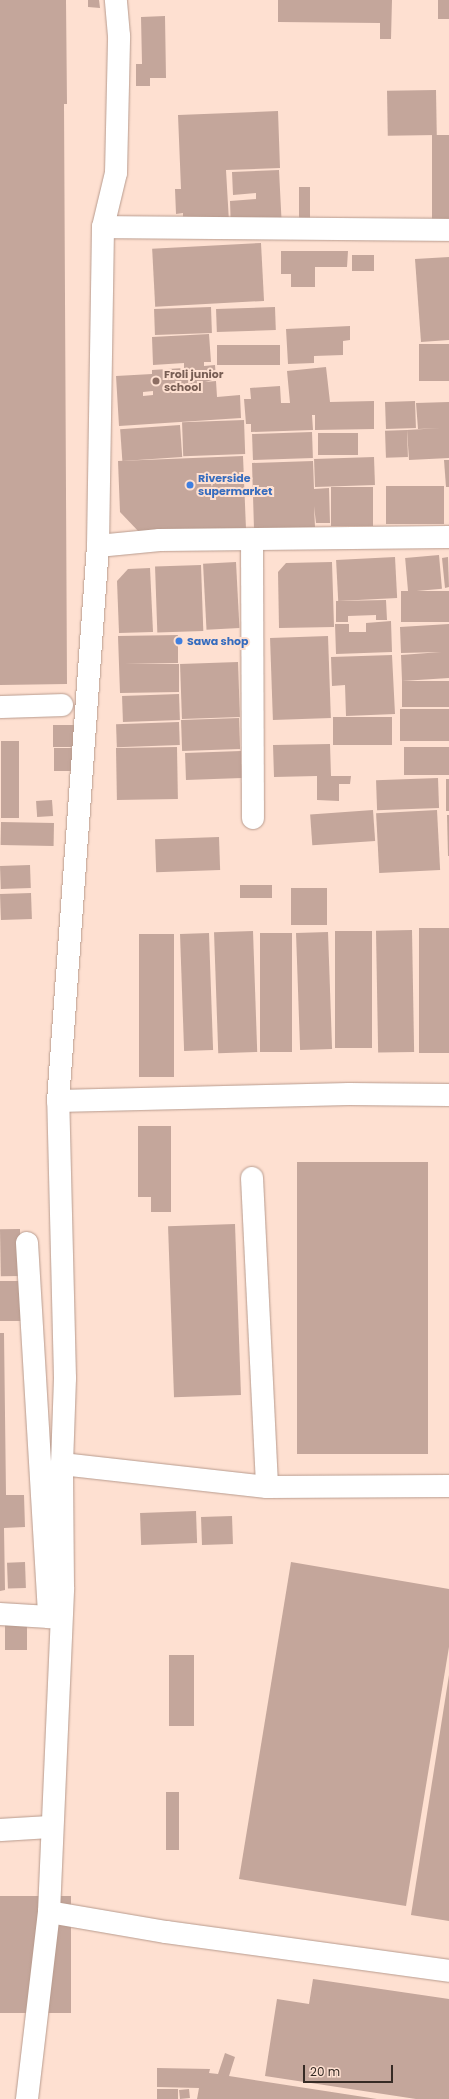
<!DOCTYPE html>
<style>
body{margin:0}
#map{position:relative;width:449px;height:2099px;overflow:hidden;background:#fee0d1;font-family:Poppins,sans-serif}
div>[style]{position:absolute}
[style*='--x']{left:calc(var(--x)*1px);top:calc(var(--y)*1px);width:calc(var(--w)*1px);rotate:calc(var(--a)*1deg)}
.building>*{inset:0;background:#c4a69b;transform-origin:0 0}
.roads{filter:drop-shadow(0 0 1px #b89b8e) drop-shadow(0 0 1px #b89b8e)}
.minor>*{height:22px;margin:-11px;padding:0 11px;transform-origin:11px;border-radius:11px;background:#fff}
.dots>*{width:11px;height:11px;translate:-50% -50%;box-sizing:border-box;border:2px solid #fee0d1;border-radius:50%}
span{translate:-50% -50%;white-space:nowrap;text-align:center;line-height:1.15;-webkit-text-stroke:4px #fee0d1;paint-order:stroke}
.education-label{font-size:11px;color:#785e54;font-weight:700}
.left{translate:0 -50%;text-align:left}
.shop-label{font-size:11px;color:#366cbe;font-weight:700}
.scale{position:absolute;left:303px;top:2065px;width:90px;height:18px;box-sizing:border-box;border:2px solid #362b25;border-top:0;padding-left:5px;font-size:12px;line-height:14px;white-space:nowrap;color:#362b25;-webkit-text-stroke:3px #fee0d1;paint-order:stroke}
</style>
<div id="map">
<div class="building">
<div style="clip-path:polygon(0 0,66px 0,67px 104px,64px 104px,67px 684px,0 685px)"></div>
<div style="clip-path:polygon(88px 0,99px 0,100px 8px,88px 7px)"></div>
<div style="clip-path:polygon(278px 0,392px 0,391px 39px,380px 39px,380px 23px,278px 22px)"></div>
<div style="left:438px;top:0;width:11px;height:19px"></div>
<div style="clip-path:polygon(165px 16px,166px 78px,150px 78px,150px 86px,136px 86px,136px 64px,142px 64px,141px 17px)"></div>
<div style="left:436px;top:90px;width:45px;height:49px;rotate:89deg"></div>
<div style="clip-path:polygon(278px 111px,280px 168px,226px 170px,229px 222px,183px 222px,183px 213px,176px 214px,175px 189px,181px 189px,178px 115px)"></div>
<div style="left:449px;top:135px;width:84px;height:17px;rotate:90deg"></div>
<div style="clip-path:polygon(279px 170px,282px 229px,231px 231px,230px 201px,256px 199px,256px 193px,233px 195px,232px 172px)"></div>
<div style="left:299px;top:187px;width:11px;height:33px"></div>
<div style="left:261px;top:243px;width:58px;height:109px;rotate:87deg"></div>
<div style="clip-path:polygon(281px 251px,348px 251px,347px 267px,315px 267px,315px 287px,291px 287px,291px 274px,281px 274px)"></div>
<div style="left:352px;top:255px;width:22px;height:16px"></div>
<div style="clip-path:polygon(449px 257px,449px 340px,421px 342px,415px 259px)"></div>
<div style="left:211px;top:307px;width:26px;height:57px;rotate:88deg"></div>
<div style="left:275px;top:307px;width:23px;height:59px;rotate:88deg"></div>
<div style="clip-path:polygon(350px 326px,350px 340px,343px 341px,343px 355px,314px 356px,314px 363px,288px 364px,286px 329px)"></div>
<div style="clip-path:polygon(evenodd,209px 334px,211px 362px,204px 362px,204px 366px,215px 365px,216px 379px,205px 382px,216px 381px,217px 397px,240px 395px,241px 418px,119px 426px,116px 376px,152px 374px,152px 370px,184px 368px,184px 363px,153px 365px,152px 337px,209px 334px,153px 391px,153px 395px,143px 396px,143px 392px,153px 391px)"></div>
<div style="left:449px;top:344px;width:37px;height:30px;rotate:90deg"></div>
<div style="left:280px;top:345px;width:20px;height:63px;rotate:90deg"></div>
<div style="clip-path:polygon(326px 367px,330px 402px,374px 401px,374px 429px,315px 430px,315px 415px,312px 415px,313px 430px,251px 432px,251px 424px,246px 424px,244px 399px,251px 399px,250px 388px,280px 386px,281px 403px,290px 403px,287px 371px)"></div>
<div style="left:415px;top:401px;width:27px;height:30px;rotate:88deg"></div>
<div style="clip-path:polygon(449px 402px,449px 458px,409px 460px,407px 430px,441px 428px,418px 429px,416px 403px)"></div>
<div style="left:244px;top:420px;width:34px;height:62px;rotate:88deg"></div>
<div style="left:180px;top:425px;width:32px;height:60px;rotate:86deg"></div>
<div style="left:407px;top:430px;width:27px;height:22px;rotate:88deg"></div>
<div style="left:312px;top:432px;width:26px;height:60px;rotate:88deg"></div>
<div style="left:358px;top:433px;width:22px;height:40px;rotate:90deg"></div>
<div style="clip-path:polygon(243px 456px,246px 529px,140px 533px,120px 512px,118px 461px)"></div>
<div style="left:374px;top:457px;width:28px;height:60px;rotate:88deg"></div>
<div style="clip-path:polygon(444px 460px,449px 460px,449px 487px,446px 487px)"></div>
<div style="clip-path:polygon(313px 461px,314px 489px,329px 488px,330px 523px,316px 523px,314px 506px,315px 527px,254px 529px,252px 463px)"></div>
<div style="left:386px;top:486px;width:58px;height:38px"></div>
<div style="left:373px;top:487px;width:39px;height:42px;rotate:90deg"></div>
<div style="left:439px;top:555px;width:34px;height:34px;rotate:85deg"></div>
<div style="left:395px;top:557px;width:41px;height:59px;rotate:87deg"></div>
<div style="clip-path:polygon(448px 557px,449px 587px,445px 588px,442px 558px)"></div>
<div style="left:236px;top:562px;width:66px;height:33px;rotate:87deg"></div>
<div style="clip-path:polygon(332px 562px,334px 627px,279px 628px,278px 572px,286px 563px)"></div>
<div style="left:201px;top:565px;width:66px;height:46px;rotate:88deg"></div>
<div style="clip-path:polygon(150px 568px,153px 632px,119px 633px,117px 581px,128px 569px)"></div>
<div style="left:449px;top:591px;width:31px;height:48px;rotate:90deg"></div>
<div style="clip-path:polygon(386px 600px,387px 620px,376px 620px,376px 615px,348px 616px,348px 622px,336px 622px,336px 601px)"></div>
<div style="clip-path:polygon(391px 621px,392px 652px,336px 654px,335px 624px,349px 624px,349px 632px,366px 632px,366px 623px)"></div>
<div style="clip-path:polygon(449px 624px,449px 678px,402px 681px,401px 655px,441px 652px,401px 653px,400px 627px)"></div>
<div style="clip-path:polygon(178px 635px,178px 663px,124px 664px,179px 664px,179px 692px,120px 693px,118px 636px)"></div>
<div style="left:328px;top:636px;width:82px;height:58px;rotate:88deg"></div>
<div style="clip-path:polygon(392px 655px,395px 714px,346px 716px,345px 685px,332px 686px,331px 657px)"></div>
<div style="left:238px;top:662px;width:55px;height:58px;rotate:88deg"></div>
<div style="left:449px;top:681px;width:26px;height:47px;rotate:90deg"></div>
<div style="left:179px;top:694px;width:26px;height:57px;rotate:88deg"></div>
<div style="left:449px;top:709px;width:32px;height:49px;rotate:90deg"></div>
<div style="left:392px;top:717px;width:28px;height:59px;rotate:90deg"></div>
<div style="left:239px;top:718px;width:31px;height:58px;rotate:88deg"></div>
<div style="left:179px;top:722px;width:23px;height:63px;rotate:88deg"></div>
<div style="left:53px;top:725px;width:30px;height:22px"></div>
<div style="left:1px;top:741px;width:18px;height:77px"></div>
<div style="clip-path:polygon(330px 744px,331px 776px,351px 776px,350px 784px,339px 784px,339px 801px,317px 800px,317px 776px,274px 777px,273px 745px)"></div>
<div style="left:177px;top:747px;width:52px;height:61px;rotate:89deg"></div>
<div style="left:449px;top:747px;width:28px;height:45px;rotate:90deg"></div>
<div style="left:54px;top:748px;width:29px;height:23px"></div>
<div style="left:241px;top:751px;width:27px;height:56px;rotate:88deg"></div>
<div style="left:438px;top:778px;width:30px;height:62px;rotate:88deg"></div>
<div style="left:446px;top:779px;width:3px;height:32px"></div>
<div style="left:52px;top:800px;width:16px;height:16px;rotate:86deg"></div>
<div style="left:373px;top:810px;width:31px;height:63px;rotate:86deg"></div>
<div style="left:437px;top:810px;width:60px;height:61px;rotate:87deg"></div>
<div style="clip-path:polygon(447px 815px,449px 815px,449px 856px,448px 856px)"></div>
<div style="left:1px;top:822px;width:53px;height:23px;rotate:1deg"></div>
<div style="left:219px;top:837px;width:33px;height:64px;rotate:88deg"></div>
<div style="left:30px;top:865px;width:23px;height:30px;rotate:88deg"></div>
<div style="left:272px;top:885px;width:13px;height:32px;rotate:90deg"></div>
<div style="left:291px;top:888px;width:36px;height:37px"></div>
<div style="left:31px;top:893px;width:26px;height:31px;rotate:88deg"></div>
<div style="left:419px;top:928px;width:30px;height:125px"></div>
<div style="left:412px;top:930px;width:122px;height:36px;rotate:89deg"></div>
<div style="left:253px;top:931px;width:121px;height:39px;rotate:88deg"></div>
<div style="left:372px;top:931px;width:117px;height:37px;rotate:90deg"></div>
<div style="left:328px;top:932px;width:117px;height:32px;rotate:88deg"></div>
<div style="left:209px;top:933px;width:117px;height:29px;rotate:88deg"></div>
<div style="left:260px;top:933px;width:32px;height:119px"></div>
<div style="left:139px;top:934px;width:35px;height:143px"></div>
<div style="clip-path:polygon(138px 1126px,171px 1126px,171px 1212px,151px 1212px,151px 1197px,138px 1197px)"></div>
<div style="left:428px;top:1162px;width:292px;height:131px;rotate:90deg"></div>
<div style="left:235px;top:1224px;width:171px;height:67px;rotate:88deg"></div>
<div style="left:20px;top:1229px;width:47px;height:20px;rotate:89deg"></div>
<div style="left:0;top:1281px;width:23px;height:40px"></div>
<div style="clip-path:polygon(0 1333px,4px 1333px,6px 1495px,24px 1495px,25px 1527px,4px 1528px,5px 1590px,0 1591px)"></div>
<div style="left:196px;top:1511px;width:32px;height:56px;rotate:88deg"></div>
<div style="left:232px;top:1516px;width:28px;height:31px;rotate:88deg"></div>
<div style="left:25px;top:1562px;width:26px;height:18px;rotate:88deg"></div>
<div style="clip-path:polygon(291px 1562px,449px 1589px,449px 1647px,406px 1906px,239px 1879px)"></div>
<div style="left:27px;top:1624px;width:26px;height:22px;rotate:90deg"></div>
<div style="left:169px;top:1655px;width:25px;height:71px"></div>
<div style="clip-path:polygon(449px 1675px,449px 1921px,411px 1915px)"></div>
<div style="left:166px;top:1792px;width:13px;height:58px"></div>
<div style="left:0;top:1896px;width:71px;height:117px"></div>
<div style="clip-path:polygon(313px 1979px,449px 1999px,449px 2099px,416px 2099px,265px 2076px,277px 1999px,309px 2004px)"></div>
<div style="clip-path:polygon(225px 2053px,235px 2057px,229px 2076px,377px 2099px,197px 2099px,199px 2088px,157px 2087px,157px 2068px,210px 2069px,209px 2073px,218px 2074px)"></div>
<div style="left:157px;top:2089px;width:21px;height:10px"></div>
<div style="left:189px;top:2089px;width:9px;height:10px;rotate:84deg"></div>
</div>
<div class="roads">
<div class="minor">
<div style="--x:103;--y:227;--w:346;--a:0.5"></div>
<div style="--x:252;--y:540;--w:278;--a:89.8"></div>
<div style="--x:98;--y:546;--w:62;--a:-5.5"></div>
<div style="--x:160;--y:540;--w:289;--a:-0.6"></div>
<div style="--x:0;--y:707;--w:62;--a:-1.8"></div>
<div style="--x:58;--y:1101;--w:291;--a:-1.4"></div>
<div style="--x:349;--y:1094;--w:100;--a:0.6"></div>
<div style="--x:252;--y:1178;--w:309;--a:87.2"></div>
<div style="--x:27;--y:1243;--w:375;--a:86.6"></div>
<div style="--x:62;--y:1464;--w:206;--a:6.4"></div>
<div style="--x:267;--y:1487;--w:182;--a:-0.3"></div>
<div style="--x:0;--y:1614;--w:49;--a:3.5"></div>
<div style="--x:49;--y:1617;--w:13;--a:-63"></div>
<div style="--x:0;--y:1830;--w:51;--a:-3.4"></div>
<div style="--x:49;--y:1912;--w:119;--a:9.7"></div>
<div style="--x:166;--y:1932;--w:286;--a:7.8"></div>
<div style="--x:27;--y:2099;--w:188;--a:-83.3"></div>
<div style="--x:49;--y:1912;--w:325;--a:-87.5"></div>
<div style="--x:63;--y:1587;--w:123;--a:-90.5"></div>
<div style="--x:62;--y:1464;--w:86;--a:-88"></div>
<div style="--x:65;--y:1378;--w:277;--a:-91.4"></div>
<div style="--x:58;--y:1101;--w:556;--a:-85.88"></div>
<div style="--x:98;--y:546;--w:319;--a:-89.1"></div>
<div style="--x:103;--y:227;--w:56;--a:-76.5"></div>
<div style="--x:116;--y:173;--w:137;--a:-88.7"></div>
<div style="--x:119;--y:36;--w:36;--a:-95"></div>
</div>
</div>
<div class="dots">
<div style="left:156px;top:381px;background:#8d6e63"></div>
<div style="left:190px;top:485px;background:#3f7fe0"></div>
<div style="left:179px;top:641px;background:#3f7fe0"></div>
</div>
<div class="education-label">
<span class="left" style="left:164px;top:381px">Froli junior<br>school</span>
</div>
<div class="shop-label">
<span class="left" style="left:198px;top:485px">Riverside<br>supermarket</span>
<span class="left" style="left:187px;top:641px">Sawa shop</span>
</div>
<div class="scale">20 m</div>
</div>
